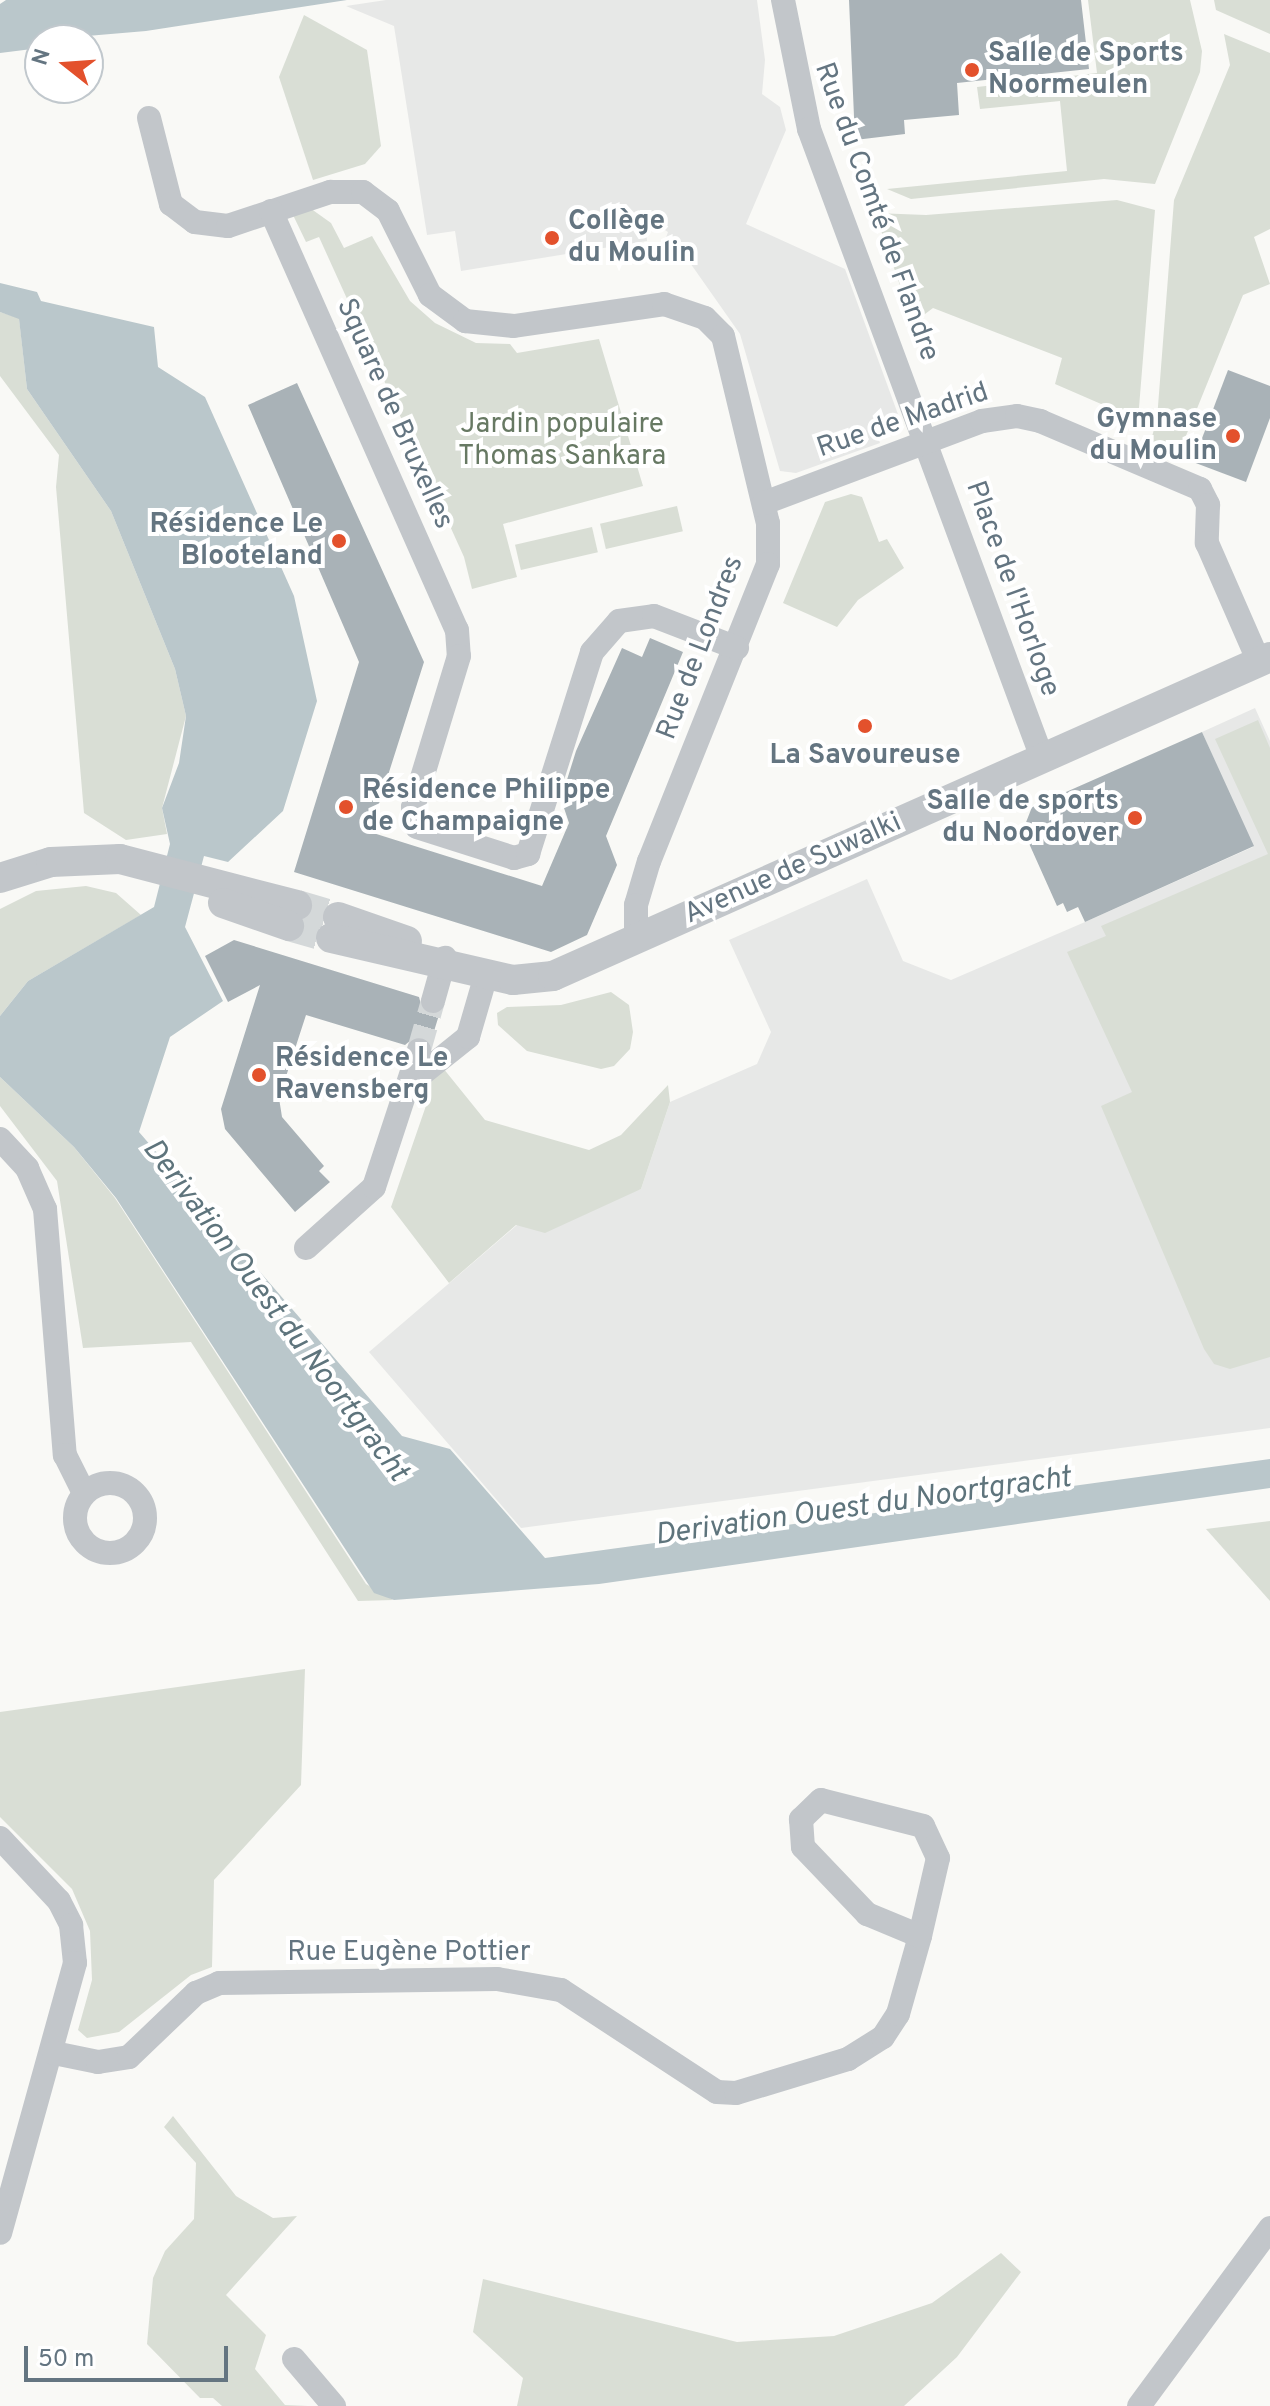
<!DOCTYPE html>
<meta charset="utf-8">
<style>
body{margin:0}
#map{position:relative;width:1270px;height:2406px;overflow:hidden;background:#f9f9f6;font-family:Overpass,sans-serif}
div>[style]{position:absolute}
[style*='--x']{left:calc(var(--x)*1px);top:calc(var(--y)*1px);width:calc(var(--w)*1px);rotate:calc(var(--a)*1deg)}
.built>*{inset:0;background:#e7e8e7}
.green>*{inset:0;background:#d9ded5;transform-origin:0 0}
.water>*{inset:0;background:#bac7cb}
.building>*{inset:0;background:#a9b2b7}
.minor-tunnel>*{height:24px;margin-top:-12px;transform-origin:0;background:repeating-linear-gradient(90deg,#d4d8d9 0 24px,transparent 0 36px)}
.tertiary-tunnel>*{height:30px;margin-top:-15px;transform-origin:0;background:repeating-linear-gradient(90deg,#d4d8d9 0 30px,transparent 0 45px)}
.minor>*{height:24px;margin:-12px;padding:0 12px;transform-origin:12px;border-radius:12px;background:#c2c6ca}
.minor>.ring{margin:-12px;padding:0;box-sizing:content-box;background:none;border:24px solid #c2c6ca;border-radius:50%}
.tertiary>*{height:30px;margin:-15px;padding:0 15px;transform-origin:15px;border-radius:15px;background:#c2c6ca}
.dots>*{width:22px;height:22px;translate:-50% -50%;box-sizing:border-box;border:4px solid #fff;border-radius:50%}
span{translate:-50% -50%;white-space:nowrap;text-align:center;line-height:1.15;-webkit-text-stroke:8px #fff;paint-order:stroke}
.poi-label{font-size:28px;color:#647581;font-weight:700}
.left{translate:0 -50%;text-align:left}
.right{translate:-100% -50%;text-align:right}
.street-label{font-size:28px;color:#647581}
.park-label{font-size:28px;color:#677963}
.water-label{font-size:30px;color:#5e747c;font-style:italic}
.north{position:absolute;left:24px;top:24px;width:80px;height:80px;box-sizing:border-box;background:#fff;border:2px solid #c1c8cd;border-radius:50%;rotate:287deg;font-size:22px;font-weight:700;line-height:32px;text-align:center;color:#647581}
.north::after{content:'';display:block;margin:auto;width:28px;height:36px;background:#e3512c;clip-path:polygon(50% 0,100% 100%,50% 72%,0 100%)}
.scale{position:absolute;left:24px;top:2346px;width:204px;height:36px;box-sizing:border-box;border:4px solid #647581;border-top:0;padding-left:10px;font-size:24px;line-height:28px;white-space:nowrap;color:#647581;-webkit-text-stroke:6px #fff;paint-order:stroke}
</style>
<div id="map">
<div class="built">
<div style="clip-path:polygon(386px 0,757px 0,765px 60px,762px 94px,780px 107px,786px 130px,746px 224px,845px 269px,899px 417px,874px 425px,880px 443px,796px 473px,780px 471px,740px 334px,681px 250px,664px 243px,668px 232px,659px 226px,646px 228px,647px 241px,461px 271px,455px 231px,427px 235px,394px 26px,346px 6px)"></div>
<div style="clip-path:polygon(1255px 708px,1270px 741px,1270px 1428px,521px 1528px,369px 1352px,517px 1225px,641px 1189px,670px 1102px,757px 1064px,771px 1032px,729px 940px,867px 879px,903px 961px,951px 980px,1085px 922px,1253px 847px,1202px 732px)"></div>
</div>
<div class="green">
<div style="clip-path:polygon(1088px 0,1190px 0,1202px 51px,1200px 72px,1155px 184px,1104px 179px,911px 199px,887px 189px,1067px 171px,1060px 101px,980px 109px,977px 87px,1097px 73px)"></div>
<div style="clip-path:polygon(1214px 0,1270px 0,1270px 34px,1216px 10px)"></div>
<div style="clip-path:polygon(304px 15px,367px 50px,381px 146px,365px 164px,313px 180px,279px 77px)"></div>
<div style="clip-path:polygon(1224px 34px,1270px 53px,1270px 229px,1254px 237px,1270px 284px,1243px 295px,1177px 458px,1149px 447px,1157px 419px,1174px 200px,1230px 65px)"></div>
<div style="clip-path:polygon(1117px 200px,1155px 210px,1138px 420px,1055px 384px,1062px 358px,933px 308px,913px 323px,875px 213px,926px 215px)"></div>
<div style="clip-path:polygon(310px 208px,331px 223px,344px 248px,372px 236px,410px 301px,435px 323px,476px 343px,510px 344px,517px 353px,599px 339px,643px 486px,503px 524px,517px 577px,472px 589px,464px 557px,319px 237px,306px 242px,293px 215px)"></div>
<div style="clip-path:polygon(0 312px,19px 318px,27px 389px,111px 511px,175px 669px,186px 716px,162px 808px,167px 834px,126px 840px,84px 813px,56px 487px,59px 455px,0 376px)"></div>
<div style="clip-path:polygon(851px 494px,862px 497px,879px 542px,887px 539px,904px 568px,858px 600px,837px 627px,783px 603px,825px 502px)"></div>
<div style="left:677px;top:506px;width:26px;height:79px;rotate:77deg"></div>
<div style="left:592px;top:527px;width:26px;height:79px;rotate:77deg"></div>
<div style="clip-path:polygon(1258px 720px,1270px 748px,1270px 1357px,1230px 1369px,1214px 1364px,1204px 1349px,1101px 1106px,1132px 1092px,1067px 952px,1106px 936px,1101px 926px,1268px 854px,1215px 739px)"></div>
<div style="clip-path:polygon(86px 886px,116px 893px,141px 915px,28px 981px,0 1016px,0 909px,36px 891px)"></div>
<div style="clip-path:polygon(611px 992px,629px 1005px,633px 1032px,630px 1049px,614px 1066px,601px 1069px,527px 1051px,498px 1025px,497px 1013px,507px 1007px,561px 1005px)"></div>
<div style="clip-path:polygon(443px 1068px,485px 1120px,589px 1150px,621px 1135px,668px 1085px,670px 1102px,641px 1189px,545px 1233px,516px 1225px,449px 1283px,391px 1207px,429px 1097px,417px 1090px)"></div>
<div style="clip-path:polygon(0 1077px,74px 1147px,115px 1198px,366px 1584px,393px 1600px,358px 1601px,191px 1342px,83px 1348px,57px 1181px,0 1106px)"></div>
<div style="clip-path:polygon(1270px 1521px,1270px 1601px,1206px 1529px)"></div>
<div style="clip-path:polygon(305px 1669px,301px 1785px,214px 1880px,212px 1967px,191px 1975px,119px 2032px,87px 2038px,78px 2030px,92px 1980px,90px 1931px,72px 1889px,0 1817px,0 1712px)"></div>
<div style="clip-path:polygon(173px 2116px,236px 2196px,273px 2218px,297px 2216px,226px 2295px,266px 2335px,255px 2369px,285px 2405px,308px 2406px,222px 2406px,213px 2398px,200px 2398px,147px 2344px,153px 2278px,165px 2251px,194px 2219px,196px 2163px,164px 2127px)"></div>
<div style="clip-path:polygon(1001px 2253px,1021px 2272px,957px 2357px,904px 2406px,517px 2406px,523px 2378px,473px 2332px,483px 2279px,737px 2342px,834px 2336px,932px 2303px)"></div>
</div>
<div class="water">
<div style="clip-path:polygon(6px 0,347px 0,146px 31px,40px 40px,40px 48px,0 53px,0 4px)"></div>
<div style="clip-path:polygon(0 283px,37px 292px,41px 301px,154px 327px,158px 367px,205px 397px,294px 596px,317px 701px,283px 811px,228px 862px,204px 856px,185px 927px,223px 1001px,170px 1037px,139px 1132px,402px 1436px,450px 1449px,545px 1558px,1270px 1459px,1270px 1488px,599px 1584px,394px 1600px,374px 1593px,116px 1198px,74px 1147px,0 1077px,0 1016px,28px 981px,154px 907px,170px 844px,162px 808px,179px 763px,186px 716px,175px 669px,111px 511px,27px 389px,19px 319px,0 312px)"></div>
</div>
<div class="building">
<div style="clip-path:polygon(849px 0,1081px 0,1089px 69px,957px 83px,959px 115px,904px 120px,905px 134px,855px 140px)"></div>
<div style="clip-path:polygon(1228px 370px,1270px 386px,1270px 418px,1246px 482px,1193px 462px)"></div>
<div style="clip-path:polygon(297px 383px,424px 662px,370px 832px,542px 886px,569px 823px,561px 799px,576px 751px,622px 648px,642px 657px,650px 638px,683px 652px,606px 836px,617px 865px,587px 935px,551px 952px,294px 872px,359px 662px,248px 405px)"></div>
<div style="clip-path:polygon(1202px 732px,1254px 846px,1085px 922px,1078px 907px,1067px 912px,1063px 903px,1057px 906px,1023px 830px,1032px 807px)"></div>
<div style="clip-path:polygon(234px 940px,419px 997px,423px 1012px,439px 1015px,431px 1041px,417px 1035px,405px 1045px,306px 1015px,279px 1098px,282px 1117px,324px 1166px,319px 1171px,330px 1182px,295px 1212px,225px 1129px,221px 1109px,260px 985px,228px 1002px,205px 956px)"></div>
</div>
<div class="minor-tunnel">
<div style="--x:419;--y:1050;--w:51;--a:-74.1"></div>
</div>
<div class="tertiary-tunnel">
<div style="--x:297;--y:905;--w:43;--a:16.3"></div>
<div style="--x:289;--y:926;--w:44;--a:15.9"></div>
</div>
<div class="minor">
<div style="--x:783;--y:0;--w:132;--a:78.6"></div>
<div style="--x:809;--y:129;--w:671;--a:69.67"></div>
<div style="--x:149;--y:118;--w:89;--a:75.7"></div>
<div style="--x:171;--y:204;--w:30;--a:37"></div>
<div style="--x:195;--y:222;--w:33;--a:7"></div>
<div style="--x:228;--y:226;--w:108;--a:-18.4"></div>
<div style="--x:330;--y:192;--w:33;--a:0"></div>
<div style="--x:363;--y:192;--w:31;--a:37"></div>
<div style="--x:388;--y:211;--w:94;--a:63.4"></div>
<div style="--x:430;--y:295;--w:44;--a:36.6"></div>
<div style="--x:465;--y:321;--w:49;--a:5.8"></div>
<div style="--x:514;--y:326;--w:152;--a:-8.3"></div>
<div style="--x:664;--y:304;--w:43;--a:18.9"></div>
<div style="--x:705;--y:318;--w:25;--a:45"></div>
<div style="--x:723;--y:336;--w:192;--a:76.5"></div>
<div style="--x:768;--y:523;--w:41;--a:90"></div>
<div style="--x:768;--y:564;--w:320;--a:111.8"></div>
<div style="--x:649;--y:861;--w:46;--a:106.5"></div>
<div style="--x:636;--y:905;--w:33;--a:90"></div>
<div style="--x:271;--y:211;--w:458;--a:66.1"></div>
<div style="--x:457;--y:630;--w:26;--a:86"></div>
<div style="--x:459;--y:656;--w:158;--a:106.9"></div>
<div style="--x:413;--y:807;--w:20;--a:79"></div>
<div style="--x:417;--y:827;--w:102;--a:17.7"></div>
<div style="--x:514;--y:858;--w:15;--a:-16"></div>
<div style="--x:528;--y:854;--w:212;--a:-72.4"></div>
<div style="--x:592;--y:652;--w:41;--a:-48.9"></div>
<div style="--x:619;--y:621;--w:35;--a:-8"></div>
<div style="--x:654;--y:616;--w:89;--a:21.1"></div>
<div style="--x:764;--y:503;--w:233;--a:-20.6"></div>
<div style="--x:982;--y:421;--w:35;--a:-8"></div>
<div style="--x:1017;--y:416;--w:24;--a:12"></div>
<div style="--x:1040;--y:421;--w:174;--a:23"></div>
<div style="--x:1200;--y:489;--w:18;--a:63"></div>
<div style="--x:1208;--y:505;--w:38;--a:92"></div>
<div style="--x:1207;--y:543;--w:130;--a:66.4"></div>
<div style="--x:433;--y:1001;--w:45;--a:-74.4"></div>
<div style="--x:408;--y:1085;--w:77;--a:-38.7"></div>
<div style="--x:468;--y:1037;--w:65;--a:-73.8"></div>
<div style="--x:0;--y:1139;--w:40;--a:47"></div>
<div style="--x:27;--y:1168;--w:45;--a:66.3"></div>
<div style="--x:45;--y:1209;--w:247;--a:85.4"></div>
<div style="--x:65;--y:1455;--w:42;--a:63.4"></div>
<div style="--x:306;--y:1248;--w:91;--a:-41.9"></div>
<div style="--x:374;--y:1187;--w:144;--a:-71.8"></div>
<div class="ring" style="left:75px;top:1483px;width:46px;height:46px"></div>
<div style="--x:0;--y:1838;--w:86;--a:46.9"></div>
<div style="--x:59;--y:1901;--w:27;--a:63"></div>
<div style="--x:71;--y:1925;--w:38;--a:84"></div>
<div style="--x:75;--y:1963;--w:280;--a:105.5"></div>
<div style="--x:54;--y:2053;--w:45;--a:11.6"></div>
<div style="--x:98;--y:2062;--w:31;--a:-9"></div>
<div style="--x:129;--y:2057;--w:93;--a:-43.7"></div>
<div style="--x:196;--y:1993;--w:25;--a:-23"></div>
<div style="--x:219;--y:1983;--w:278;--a:-0.8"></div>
<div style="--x:497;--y:1979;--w:65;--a:9.8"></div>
<div style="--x:561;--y:1990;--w:186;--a:33.2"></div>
<div style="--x:717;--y:2092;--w:19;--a:3"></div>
<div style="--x:736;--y:2093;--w:117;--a:-16.9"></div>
<div style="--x:848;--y:2059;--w:41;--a:-32.2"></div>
<div style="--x:883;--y:2037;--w:27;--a:-57"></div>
<div style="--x:898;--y:2014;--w:81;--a:-74.2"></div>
<div style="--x:920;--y:1936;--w:80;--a:-77"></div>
<div style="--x:938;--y:1858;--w:35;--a:-115"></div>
<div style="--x:923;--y:1826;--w:105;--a:-165.7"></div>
<div style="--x:821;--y:1800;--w:28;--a:136"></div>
<div style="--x:801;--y:1819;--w:28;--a:86"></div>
<div style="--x:803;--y:1847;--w:93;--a:46.3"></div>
<div style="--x:867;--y:1914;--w:57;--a:22.5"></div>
<div style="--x:294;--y:2359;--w:62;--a:49.6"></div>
<div style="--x:1139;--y:2406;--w:221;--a:-53.6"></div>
</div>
<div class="tertiary">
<div style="--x:0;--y:878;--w:53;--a:-17.4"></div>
<div style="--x:51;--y:862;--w:69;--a:-2.5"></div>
<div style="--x:120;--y:859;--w:183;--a:14.6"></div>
<div style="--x:223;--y:903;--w:70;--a:19.2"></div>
<div style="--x:338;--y:917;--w:73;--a:19.2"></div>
<div style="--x:331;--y:938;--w:187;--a:13"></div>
<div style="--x:513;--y:980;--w:40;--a:-5.7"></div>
<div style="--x:553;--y:976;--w:785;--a:-23.98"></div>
</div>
<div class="dots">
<div style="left:972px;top:70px;background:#e3512c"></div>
<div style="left:552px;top:238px;background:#e3512c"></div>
<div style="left:1233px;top:436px;background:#e3512c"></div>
<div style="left:339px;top:541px;background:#e3512c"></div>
<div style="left:865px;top:726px;background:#e3512c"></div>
<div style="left:346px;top:807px;background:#e3512c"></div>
<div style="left:1135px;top:818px;background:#e3512c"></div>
<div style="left:259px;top:1075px;background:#e3512c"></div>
</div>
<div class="poi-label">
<span class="left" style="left:988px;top:70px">Salle de Sports<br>Noormeulen</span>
<span class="left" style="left:568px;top:238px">Collège<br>du Moulin</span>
<span class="right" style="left:1217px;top:436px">Gymnase<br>du Moulin</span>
<span class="right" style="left:323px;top:541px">Résidence Le<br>Blooteland</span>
<span style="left:865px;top:756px">La Savoureuse</span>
<span class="left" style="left:362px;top:807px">Résidence Philippe<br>de Champaigne</span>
<span class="right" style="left:1119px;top:818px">Salle de sports<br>du Noordover</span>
<span class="left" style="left:275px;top:1075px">Résidence Le<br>Ravensberg</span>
</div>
<div class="street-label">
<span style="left:876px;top:212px;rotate:70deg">Rue du Comté de Flandre</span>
<span style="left:394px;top:414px;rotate:66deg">Square de Bruxelles</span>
<span style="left:903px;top:421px;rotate:-19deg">Rue de Madrid</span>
<span style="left:1012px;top:589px;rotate:70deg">Place de l'Horloge</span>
<span style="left:701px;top:648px;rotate:-69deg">Rue de Londres</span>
<span style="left:793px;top:869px;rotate:-24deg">Avenue de Suwalki</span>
<span style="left:409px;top:1953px">Rue Eugène Pottier</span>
</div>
<div class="park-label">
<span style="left:562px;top:441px">Jardin populaire<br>Thomas Sankara</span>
</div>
<div class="water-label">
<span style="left:274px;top:1311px;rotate:53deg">Derivation Ouest du Noortgracht</span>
<span style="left:863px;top:1508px;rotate:-8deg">Derivation Ouest du Noortgracht</span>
</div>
<div class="north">N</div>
<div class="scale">50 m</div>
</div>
